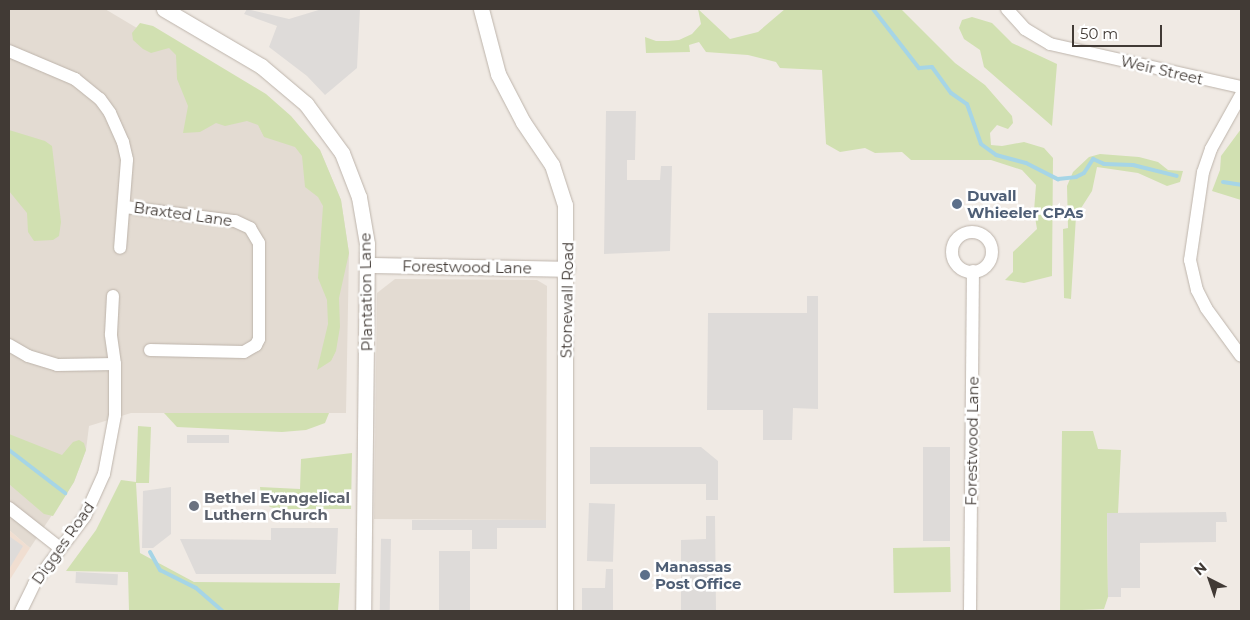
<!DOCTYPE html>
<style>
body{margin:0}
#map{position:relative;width:1250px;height:620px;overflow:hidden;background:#f0eae4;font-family:Montserrat,sans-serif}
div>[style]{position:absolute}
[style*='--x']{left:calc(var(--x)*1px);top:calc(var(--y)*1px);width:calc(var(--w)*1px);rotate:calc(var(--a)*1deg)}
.residential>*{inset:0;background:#e3dbd2}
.commercial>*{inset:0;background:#f0ded1}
.green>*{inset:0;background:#d1e0b1;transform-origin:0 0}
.parking>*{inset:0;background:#dedbd9;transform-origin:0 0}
.stream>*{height:4px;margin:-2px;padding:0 2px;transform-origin:2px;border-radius:2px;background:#a6d5e6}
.roads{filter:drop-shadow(0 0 1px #bdb4ab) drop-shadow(0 0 1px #bdb4ab)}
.minor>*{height:12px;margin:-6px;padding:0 6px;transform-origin:6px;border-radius:6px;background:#fff}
.minor>.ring{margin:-6px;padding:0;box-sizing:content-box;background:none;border:12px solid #fff;border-radius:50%}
.tertiary>*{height:15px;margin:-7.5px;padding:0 7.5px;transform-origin:7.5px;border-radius:7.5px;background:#fff}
.dots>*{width:14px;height:14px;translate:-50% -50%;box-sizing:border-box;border:2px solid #fff;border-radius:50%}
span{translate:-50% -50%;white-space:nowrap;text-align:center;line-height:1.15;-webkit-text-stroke:5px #fff;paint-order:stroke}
.street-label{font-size:15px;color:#413a35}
.service-label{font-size:15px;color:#4e5e75;font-weight:700}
.left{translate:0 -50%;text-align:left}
.worship-label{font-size:15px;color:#5b616d;font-weight:700}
.frame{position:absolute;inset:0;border:10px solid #413a35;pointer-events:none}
.north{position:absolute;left:1185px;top:555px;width:50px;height:50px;-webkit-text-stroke:4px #fff;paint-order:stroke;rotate:319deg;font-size:14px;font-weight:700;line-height:20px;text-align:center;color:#413a35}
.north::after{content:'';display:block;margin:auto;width:18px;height:22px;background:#413a35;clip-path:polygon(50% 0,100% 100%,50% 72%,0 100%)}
.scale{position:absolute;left:1072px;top:25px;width:90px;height:22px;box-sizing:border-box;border:2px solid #413a35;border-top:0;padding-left:6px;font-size:15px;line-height:18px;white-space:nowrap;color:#413a35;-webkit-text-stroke:4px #fff;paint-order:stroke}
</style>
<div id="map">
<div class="residential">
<div style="clip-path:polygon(9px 9px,105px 9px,291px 120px,320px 150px,341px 200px,349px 253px,346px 413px,131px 413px,89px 426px,86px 450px,74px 482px,30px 548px,9px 530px)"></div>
<div style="clip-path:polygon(395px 279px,537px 280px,547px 286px,546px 520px,374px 519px,377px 293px)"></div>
</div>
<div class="commercial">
<div style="clip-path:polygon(9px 530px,30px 548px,9px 581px)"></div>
</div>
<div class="green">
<div style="clip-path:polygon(698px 9px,730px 39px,758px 32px,785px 9px,901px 9px,955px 63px,985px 85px,1012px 116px,1013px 123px,1008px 129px,997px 125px,990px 133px,991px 145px,1002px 146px,1024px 142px,1044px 148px,1053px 158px,1052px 276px,1024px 283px,1005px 280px,1013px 272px,1013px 252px,1037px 229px,1034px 211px,1036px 185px,1022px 170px,991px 160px,911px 160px,902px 152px,875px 153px,865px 148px,840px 152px,826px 144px,822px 70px,780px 68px,776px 62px,748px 55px,706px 52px,699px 42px,689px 45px,690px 52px,646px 53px,645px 37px,656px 41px,668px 41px,679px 40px,692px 34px,701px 24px)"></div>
<div style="clip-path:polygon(972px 17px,992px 23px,1012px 43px,1057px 64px,1052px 126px,984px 67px,980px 50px,964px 39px,959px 28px,962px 20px)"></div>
<div style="clip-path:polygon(140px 23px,153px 26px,266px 94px,291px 116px,320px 150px,341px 200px,349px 253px,339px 298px,340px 327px,336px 351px,331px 361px,317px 370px,328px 324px,327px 300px,318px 278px,323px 206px,318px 197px,305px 187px,302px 156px,295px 147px,264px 137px,258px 125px,247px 121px,225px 126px,216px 123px,200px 132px,183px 133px,188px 106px,177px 79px,176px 55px,169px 48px,151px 53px,143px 49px,133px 40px,132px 33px)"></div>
<div style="clip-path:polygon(1241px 129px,1241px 200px,1212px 191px,1220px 170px,1221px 156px)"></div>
<div style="clip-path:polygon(9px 130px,45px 141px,52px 146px,61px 222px,59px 236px,53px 240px,34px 241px,28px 232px,27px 213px,9px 191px)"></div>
<div style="clip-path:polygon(1100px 154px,1139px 157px,1158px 162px,1168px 170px,1183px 171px,1180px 182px,1167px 186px,1138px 173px,1097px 167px,1092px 191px,1076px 216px,1071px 299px,1064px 298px,1063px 229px,1068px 228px,1067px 186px,1073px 172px,1089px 157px)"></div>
<div style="clip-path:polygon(164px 413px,329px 413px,325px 423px,306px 430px,282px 432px,177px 427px)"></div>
<div style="clip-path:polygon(138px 426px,151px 427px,149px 483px,136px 483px,140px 553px,194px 582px,340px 583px,338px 611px,129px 611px,128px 572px,66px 571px,96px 530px,121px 480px,136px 482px)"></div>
<div style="clip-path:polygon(1062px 431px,1093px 431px,1098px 449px,1121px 450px,1118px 513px,1107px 513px,1108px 597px,1104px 609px,1060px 611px)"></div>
<div style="clip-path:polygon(9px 434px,62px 455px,73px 442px,79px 440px,84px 443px,86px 450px,74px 482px,53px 516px,44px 514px,9px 484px)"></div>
<div style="clip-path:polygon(352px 453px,351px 509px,278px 509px,270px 507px,261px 496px,260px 487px,300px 489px,301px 459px)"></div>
<div style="left:950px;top:547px;width:45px;height:57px;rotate:89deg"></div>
</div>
<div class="parking">
<div style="clip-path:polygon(247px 9px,289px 19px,322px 9px,360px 9px,357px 68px,325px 95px,307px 76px,269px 47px,277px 26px,244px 14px)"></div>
<div style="clip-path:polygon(606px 111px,636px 111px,635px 160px,627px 160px,627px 180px,660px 180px,661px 166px,672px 166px,670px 251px,604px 254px)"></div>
<div style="clip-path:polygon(807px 296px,818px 296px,818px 409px,793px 408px,792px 440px,763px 440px,763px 410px,707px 410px,708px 313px,807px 313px)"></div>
<div style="left:187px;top:435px;width:42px;height:8px"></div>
<div style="clip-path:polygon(590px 447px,701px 447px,718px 461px,718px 500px,706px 500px,706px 484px,590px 484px)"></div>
<div style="left:923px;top:447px;width:27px;height:94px"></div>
<div style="clip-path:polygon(171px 487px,171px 534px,153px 548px,142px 548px,143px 491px)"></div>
<div style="left:589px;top:503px;width:26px;height:58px;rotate:2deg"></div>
<div style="clip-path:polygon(1226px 512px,1227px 522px,1216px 522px,1216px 542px,1140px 543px,1140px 588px,1121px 588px,1121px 597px,1108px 597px,1107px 513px)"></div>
<div style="clip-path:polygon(706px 516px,715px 516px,716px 611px,681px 611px,681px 540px,706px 539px)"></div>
<div style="clip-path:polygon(412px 520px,546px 520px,546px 528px,497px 528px,497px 549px,472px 549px,472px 530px,412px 530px)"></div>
<div style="clip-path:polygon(271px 528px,338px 528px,336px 574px,196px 574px,180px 539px,271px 540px)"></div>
<div style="clip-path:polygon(9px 536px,23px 546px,9px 569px)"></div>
<div style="left:391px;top:539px;width:72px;height:10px;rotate:91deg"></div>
<div style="left:439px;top:551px;width:31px;height:60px"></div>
<div style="clip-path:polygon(606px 569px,613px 569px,613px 611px,582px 611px,582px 588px,605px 588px)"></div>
<div style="left:76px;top:572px;width:42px;height:11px;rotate:3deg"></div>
</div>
<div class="stream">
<div style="--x:873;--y:9;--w:75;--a:52.1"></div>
<div style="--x:919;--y:68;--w:13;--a:-4"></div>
<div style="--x:932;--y:67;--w:32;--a:54"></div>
<div style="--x:951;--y:93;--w:19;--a:35"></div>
<div style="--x:967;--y:104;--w:42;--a:70.7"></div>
<div style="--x:981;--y:144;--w:19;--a:36"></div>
<div style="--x:996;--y:155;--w:31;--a:15"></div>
<div style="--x:1026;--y:163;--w:36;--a:27"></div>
<div style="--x:1058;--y:179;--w:18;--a:-6"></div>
<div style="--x:1076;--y:177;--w:9;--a:-27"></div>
<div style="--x:1084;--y:173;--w:17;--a:-57"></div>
<div style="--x:1093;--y:159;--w:12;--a:24"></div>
<div style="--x:1104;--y:164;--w:29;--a:2"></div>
<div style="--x:1133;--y:165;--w:45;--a:14"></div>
<div style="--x:1223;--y:182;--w:18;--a:9"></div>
<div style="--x:9;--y:450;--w:71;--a:37.5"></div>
<div style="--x:150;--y:552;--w:21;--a:61"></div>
<div style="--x:160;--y:570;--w:40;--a:26.6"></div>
<div style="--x:196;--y:588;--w:35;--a:41"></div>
</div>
<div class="roads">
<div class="minor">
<div style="--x:1007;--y:9;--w:27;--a:48"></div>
<div style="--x:1025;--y:29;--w:29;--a:31"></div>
<div style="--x:1050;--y:44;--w:196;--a:12.7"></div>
<div style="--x:9;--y:51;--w:72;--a:23"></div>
<div style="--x:75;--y:79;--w:32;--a:39"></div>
<div style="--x:100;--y:99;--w:17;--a:54"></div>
<div style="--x:110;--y:113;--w:32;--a:66"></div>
<div style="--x:123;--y:142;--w:18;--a:77"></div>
<div style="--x:127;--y:160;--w:88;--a:94.5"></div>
<div style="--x:1241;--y:95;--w:62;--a:119.1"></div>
<div style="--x:1211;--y:149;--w:24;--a:109"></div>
<div style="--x:1203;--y:172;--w:89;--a:98.4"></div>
<div style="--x:1190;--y:260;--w:31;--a:77"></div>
<div style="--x:1197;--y:290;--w:20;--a:63"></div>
<div style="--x:1206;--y:308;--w:59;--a:53.9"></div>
<div style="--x:125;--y:207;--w:111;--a:7.3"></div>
<div style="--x:235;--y:221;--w:17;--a:25"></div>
<div style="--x:250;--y:228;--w:17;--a:59"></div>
<div style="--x:259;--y:243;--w:96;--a:90"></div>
<div style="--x:259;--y:339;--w:7;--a:117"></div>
<div style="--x:256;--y:345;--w:14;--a:150"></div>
<div style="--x:244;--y:352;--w:94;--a:-178.8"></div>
<div class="ring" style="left:952px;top:232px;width:28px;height:28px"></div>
<div style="--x:9;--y:345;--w:22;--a:30"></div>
<div style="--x:28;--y:356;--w:30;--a:17"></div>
<div style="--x:57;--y:365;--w:58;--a:-1"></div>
<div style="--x:9;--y:508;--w:65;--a:38.1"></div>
<div style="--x:21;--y:611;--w:30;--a:-64"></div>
<div style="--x:34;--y:584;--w:85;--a:-53.1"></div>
<div style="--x:85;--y:516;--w:46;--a:-65.7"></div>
<div style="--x:104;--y:474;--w:60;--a:-79.4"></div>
<div style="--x:115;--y:415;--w:51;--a:-90"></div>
<div style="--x:115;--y:364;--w:30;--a:-98"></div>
<div style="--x:111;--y:334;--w:38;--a:-87"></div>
<div style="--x:970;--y:611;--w:340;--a:-89.5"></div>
</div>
<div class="tertiary">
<div style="--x:164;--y:9;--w:113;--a:30.4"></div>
<div style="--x:261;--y:66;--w:59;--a:40.2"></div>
<div style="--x:306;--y:104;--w:61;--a:53.7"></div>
<div style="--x:342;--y:153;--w:47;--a:68.9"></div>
<div style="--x:359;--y:197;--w:48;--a:80.3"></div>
<div style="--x:367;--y:244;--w:367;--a:90.6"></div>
<div style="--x:481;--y:9;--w:67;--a:75.3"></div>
<div style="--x:498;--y:74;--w:54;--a:62.5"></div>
<div style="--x:523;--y:122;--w:52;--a:56"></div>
<div style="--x:552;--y:165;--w:42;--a:72"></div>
<div style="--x:565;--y:205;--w:406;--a:90"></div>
<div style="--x:367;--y:265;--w:200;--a:1.1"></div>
</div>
</div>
<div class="dots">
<div style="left:957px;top:204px;background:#5c6f8a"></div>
<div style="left:194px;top:506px;background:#6b7280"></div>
<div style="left:645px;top:575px;background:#5c6f8a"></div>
</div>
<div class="street-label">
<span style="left:1162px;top:70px;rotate:13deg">Weir Street</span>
<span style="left:183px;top:214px;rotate:8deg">Braxted Lane</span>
<span style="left:467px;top:267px;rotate:1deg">Forestwood Lane</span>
<span style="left:366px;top:292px;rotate:-91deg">Plantation Lane</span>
<span style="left:567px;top:300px;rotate:-89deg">Stonewall Road</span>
<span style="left:972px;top:441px;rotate:-89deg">Forestwood Lane</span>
<span style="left:63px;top:543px;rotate:-55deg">Digges Road</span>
</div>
<div class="service-label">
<span class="left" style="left:967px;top:204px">Duvall<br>Whieeler CPAs</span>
<span class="left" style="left:655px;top:575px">Manassas<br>Post Office</span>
</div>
<div class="worship-label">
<span class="left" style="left:204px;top:506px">Bethel Evangelical<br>Luthern Church</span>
</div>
<div class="frame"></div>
<div class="north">N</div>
<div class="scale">50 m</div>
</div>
